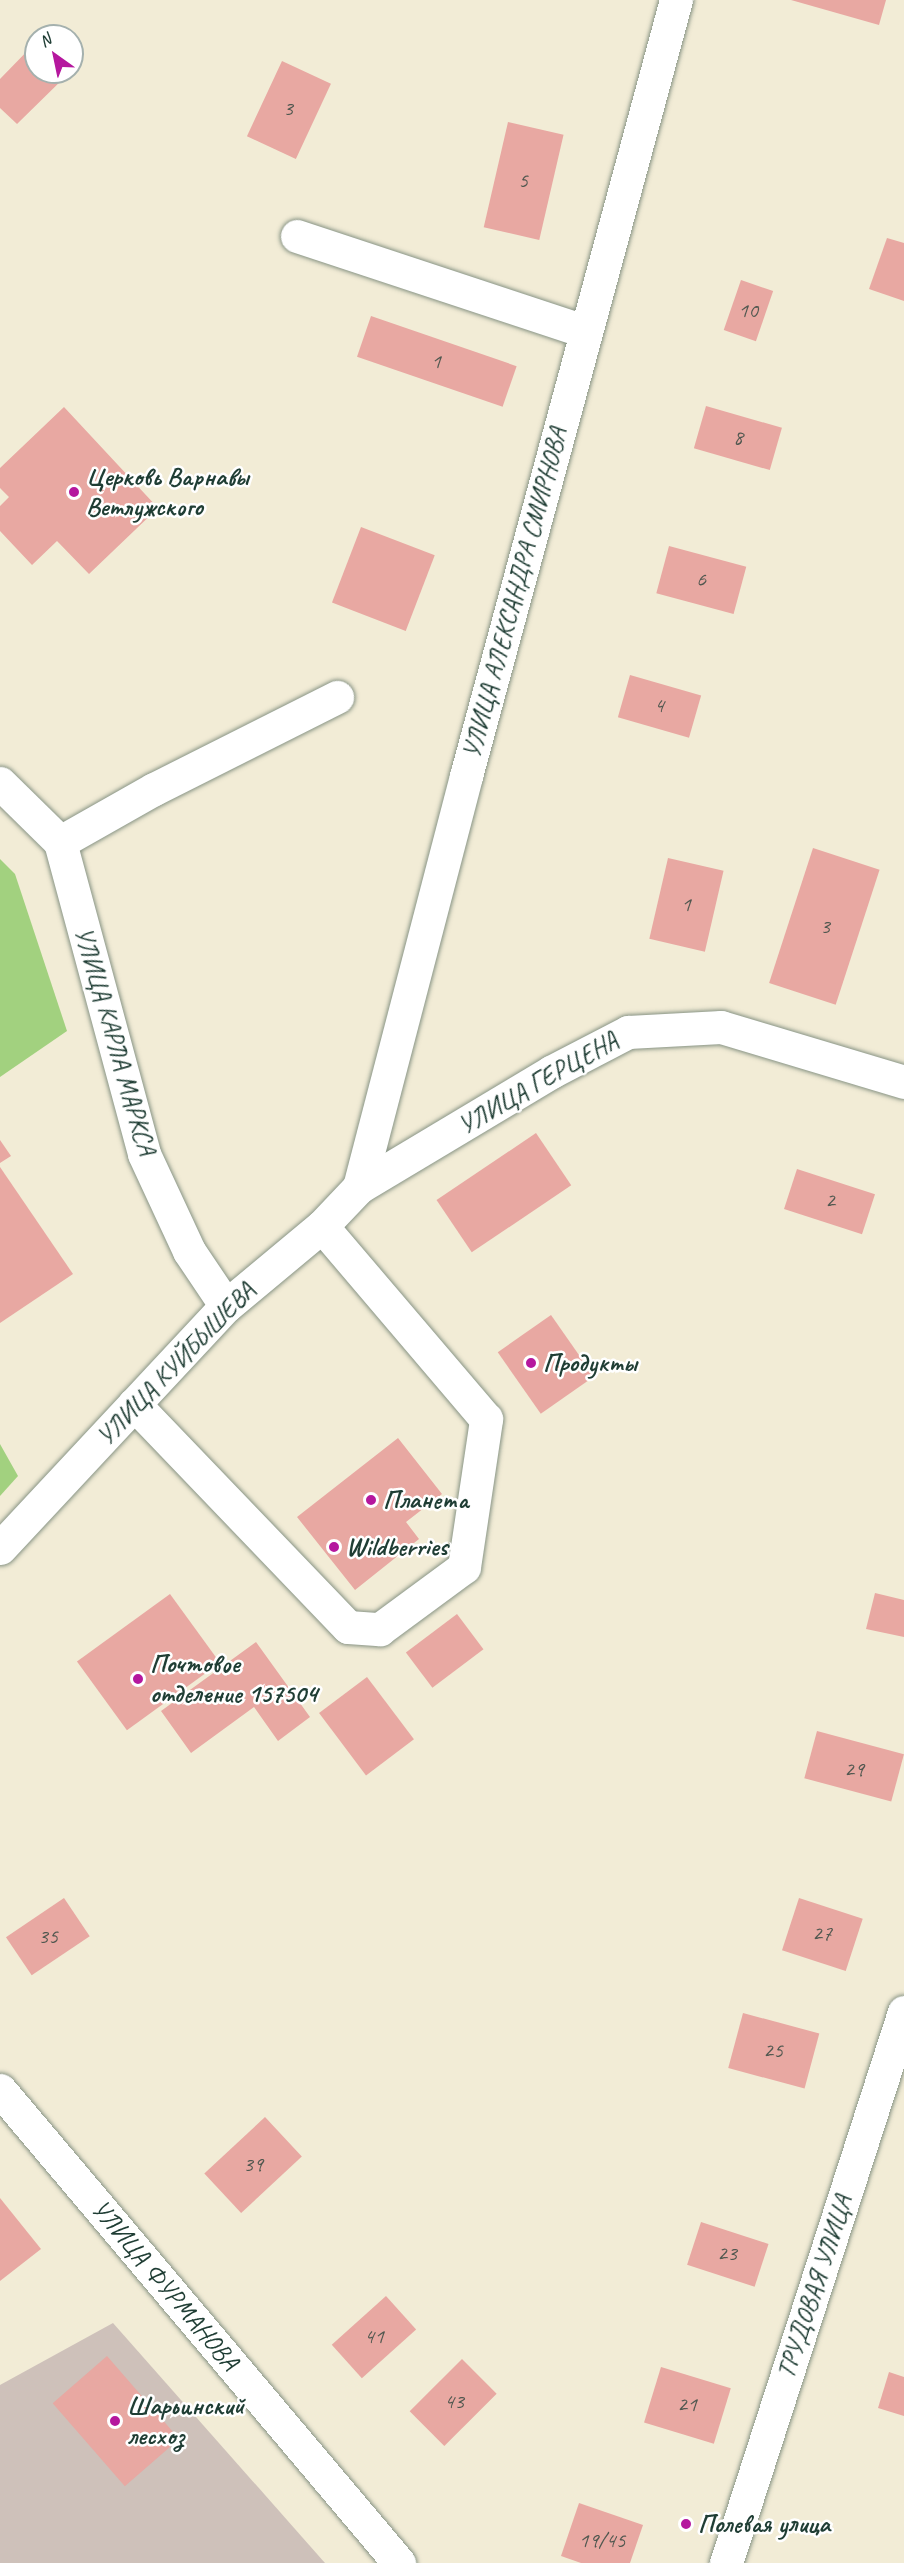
<!DOCTYPE html>
<meta charset="utf-8">
<style>
body{margin:0}
#map{position:relative;width:904px;height:2563px;overflow:hidden;background:#f2ecd6;font-family:Caveat,sans-serif}
div>[style]{position:absolute}
[style*='--x']{left:calc(var(--x)*1px);top:calc(var(--y)*1px);width:calc(var(--w)*1px);rotate:calc(var(--a)*1deg)}
.industrial>*{inset:0;background:#cec1ba}
.green>*{inset:0;background:#a2d17f}
.building>*{inset:0;background:#e8a8a2;transform-origin:0 0}
.roads{filter:drop-shadow(0 0 2px #889485) drop-shadow(0 0 2px #889485)}
.minor>*{height:33px;margin:-16.5px;padding:0 16.5px;transform-origin:16.5px;border-radius:16.5px;background:#fff}
.dots>*{width:16px;height:16px;translate:-50% -50%;box-sizing:border-box;border:3px solid #fff;border-radius:50%}
span{translate:-50% -50%;white-space:nowrap;text-align:center;line-height:1.15;-webkit-text-stroke:5px #fff;paint-order:stroke}
.number-label{font-size:22px;color:#515850}
.number-label span{-webkit-text-stroke-width:0}
.poi-label{font-size:26px;color:#1f3d34;font-weight:700}
.left{translate:0 -50%;text-align:left}
.street-label{font-size:26px;color:#1f3d34}
.north{position:absolute;left:24px;top:24px;width:60px;height:60px;box-sizing:border-box;background:#fff;border:2px solid #a5b1ae;border-radius:50%;rotate:327deg;font-size:16px;font-weight:700;line-height:24px;text-align:center;color:#1f3d34}
.north::after{content:'';display:block;margin:auto;width:21px;height:27px;background:#b5179e;clip-path:polygon(50% 0,100% 100%,50% 72%,0 100%)}
</style>
<div id="map">
<div class="industrial">
<div style="clip-path:polygon(113px 2323px,325px 2563px,0 2563px,0 2385px)"></div>
</div>
<div class="green">
<div style="clip-path:polygon(0 859px,15px 874px,67px 1031px,0 1077px)"></div>
<div style="clip-path:polygon(0 1444px,18px 1476px,0 1496px)"></div>
</div>
<div class="building">
<div style="clip-path:polygon(791px 0,886px 0,879px 25px)"></div>
<div style="clip-path:polygon(35px 43px,36px 72px,68px 74px,17px 124px,0 108px,0 79px)"></div>
<div style="left:282px;top:61px;width:54px;height:83px;rotate:25deg"></div>
<div style="left:508px;top:122px;width:57px;height:108px;rotate:13deg"></div>
<div style="clip-path:polygon(887px 238px,904px 243px,904px 301px,869px 289px)"></div>
<div style="left:741px;top:280px;width:34px;height:53px;rotate:19deg"></div>
<div style="left:371px;top:316px;width:154px;height:43px;rotate:19deg"></div>
<div style="left:706px;top:406px;width:79px;height:44px;rotate:16deg"></div>
<div style="clip-path:polygon(64px 407px,158px 508px,89px 574px,57px 541px,32px 565px,0 531px,0 506px,9px 497px,0 488px,0 468px)"></div>
<div style="left:361px;top:527px;width:79px;height:81px;rotate:21deg"></div>
<div style="left:669px;top:546px;width:80px;height:49px;rotate:15deg"></div>
<div style="left:630px;top:675px;width:74px;height:44px;rotate:16deg"></div>
<div style="left:813px;top:848px;width:70px;height:142px;rotate:18deg"></div>
<div style="left:668px;top:858px;width:57px;height:83px;rotate:13deg"></div>
<div style="left:536px;top:1133px;width:63px;height:120px;rotate:56deg"></div>
<div style="clip-path:polygon(0 1140px,11px 1156px,0 1163px)"></div>
<div style="clip-path:polygon(0 1167px,73px 1274px,0 1323px)"></div>
<div style="left:797px;top:1169px;width:82px;height:42px;rotate:18deg"></div>
<div style="left:551px;top:1315px;width:75px;height:65px;rotate:55deg"></div>
<div style="clip-path:polygon(398px 1438px,442px 1494px,406px 1522px,419px 1539px,355px 1590px,297px 1517px)"></div>
<div style="clip-path:polygon(875px 1593px,904px 1600px,904px 1637px,866px 1629px)"></div>
<div style="left:170px;top:1594px;width:85px;height:115px;rotate:54deg"></div>
<div style="left:457px;top:1614px;width:44px;height:64px;rotate:53deg"></div>
<div style="clip-path:polygon(256px 1642px,310px 1717px,278px 1741px,254px 1707px,191px 1753px,161px 1711px)"></div>
<div style="left:367px;top:1677px;width:78px;height:60px;rotate:53deg"></div>
<div style="left:817px;top:1731px;width:90px;height:49px;rotate:15deg"></div>
<div style="left:64px;top:1898px;width:46px;height:70px;rotate:56deg"></div>
<div style="left:799px;top:1898px;width:67px;height:55px;rotate:18deg"></div>
<div style="left:743px;top:2013px;width:79px;height:57px;rotate:15deg"></div>
<div style="left:265px;top:2117px;width:54px;height:83px;rotate:47deg"></div>
<div style="clip-path:polygon(0 2198px,41px 2249px,0 2281px)"></div>
<div style="left:701px;top:2222px;width:71px;height:45px;rotate:18deg"></div>
<div style="left:386px;top:2296px;width:45px;height:73px;rotate:48deg"></div>
<div style="left:107px;top:2356px;width:110px;height:72px;rotate:49deg"></div>
<div style="left:462px;top:2359px;width:49px;height:74px;rotate:45deg"></div>
<div style="left:661px;top:2367px;width:73px;height:58px;rotate:17deg"></div>
<div style="clip-path:polygon(889px 2372px,904px 2377px,904px 2416px,878px 2408px)"></div>
<div style="clip-path:polygon(579px 2503px,643px 2525px,630px 2563px,581px 2563px,561px 2556px)"></div>
</div>
<div class="roads">
<div class="minor">
<div style="--x:297;--y:236;--w:303;--a:18.3"></div>
<div style="--x:0;--y:783;--w:84;--a:44.5"></div>
<div style="--x:60;--y:842;--w:323;--a:74.9"></div>
<div style="--x:144;--y:1154;--w:107;--a:65.1"></div>
<div style="--x:189;--y:1251;--w:66;--a:56.1"></div>
<div style="--x:60;--y:842;--w:108;--a:-29.4"></div>
<div style="--x:154;--y:789;--w:205;--a:-26.7"></div>
<div style="--x:359;--y:1187;--w:425;--a:-75.4"></div>
<div style="--x:466;--y:776;--w:804;--a:-74.86"></div>
<div style="--x:134;--y:1404;--w:309;--a:46.2"></div>
<div style="--x:348;--y:1627;--w:32;--a:4"></div>
<div style="--x:380;--y:1629;--w:104;--a:-36.4"></div>
<div style="--x:464;--y:1567;--w:150;--a:-81.5"></div>
<div style="--x:486;--y:1419;--w:253;--a:-130.4"></div>
<div style="--x:0;--y:1548;--w:331;--a:-47"></div>
<div style="--x:226;--y:1306;--w:125;--a:-39.8"></div>
<div style="--x:322;--y:1226;--w:54;--a:-46.5"></div>
<div style="--x:359;--y:1187;--w:224;--a:-30.9"></div>
<div style="--x:551;--y:1072;--w:87;--a:-27.5"></div>
<div style="--x:628;--y:1032;--w:93;--a:-3.1"></div>
<div style="--x:721;--y:1027;--w:191;--a:16.7"></div>
<div style="--x:0;--y:2090;--w:619;--a:49.85"></div>
<div style="--x:726;--y:2563;--w:579;--a:-72.1"></div>
</div>
</div>
<div class="dots">
<div style="left:74px;top:492px;background:#b5179e"></div>
<div style="left:531px;top:1363px;background:#b5179e"></div>
<div style="left:371px;top:1500px;background:#b5179e"></div>
<div style="left:334px;top:1547px;background:#b5179e"></div>
<div style="left:138px;top:1679px;background:#b5179e"></div>
<div style="left:115px;top:2421px;background:#b5179e"></div>
<div style="left:686px;top:2524px;background:#b5179e"></div>
</div>
<div class="number-label">
<span style="left:288px;top:109px">3</span>
<span style="left:523px;top:181px">5</span>
<span style="left:748px;top:311px">10</span>
<span style="left:436px;top:362px">1</span>
<span style="left:738px;top:438px">8</span>
<span style="left:701px;top:580px">6</span>
<span style="left:659px;top:706px">4</span>
<span style="left:686px;top:905px">1</span>
<span style="left:825px;top:927px">3</span>
<span style="left:830px;top:1201px">2</span>
<span style="left:854px;top:1770px">29</span>
<span style="left:822px;top:1934px">27</span>
<span style="left:48px;top:1937px">35</span>
<span style="left:773px;top:2051px">25</span>
<span style="left:253px;top:2165px">39</span>
<span style="left:727px;top:2254px">23</span>
<span style="left:374px;top:2337px">41</span>
<span style="left:454px;top:2402px">43</span>
<span style="left:687px;top:2405px">21</span>
<span style="left:602px;top:2541px">19/45</span>
</div>
<div class="poi-label">
<span class="left" style="left:86px;top:492px">Церковь Варнавы<br>Ветлужского</span>
<span class="left" style="left:543px;top:1363px">Продукты</span>
<span class="left" style="left:383px;top:1500px">Планета</span>
<span class="left" style="left:346px;top:1547px">Wildberries</span>
<span class="left" style="left:150px;top:1679px">Почтовое<br>отделение 157504</span>
<span class="left" style="left:127px;top:2421px">Шарьинский<br>лесхоз</span>
<span class="left" style="left:698px;top:2524px">Полевая улица</span>
</div>
<div class="street-label">
<span style="left:515px;top:593px;rotate:-75deg">УЛИЦА АЛЕКСАНДРА СМИРНОВА</span>
<span style="left:115px;top:1041px;rotate:74deg">УЛИЦА КАРЛА МАРКСА</span>
<span style="left:538px;top:1083px;rotate:-30deg">УЛИЦА ГЕРЦЕНА</span>
<span style="left:176px;top:1364px;rotate:-46deg">УЛИЦА КУЙБЫШЕВА</span>
<span style="left:165px;top:2285px;rotate:50deg">УЛИЦА ФУРМАНОВА</span>
<span style="left:815px;top:2287px;rotate:-72deg">ТРУДОВАЯ УЛИЦА</span>
</div>
<div class="north">N</div>
</div>
